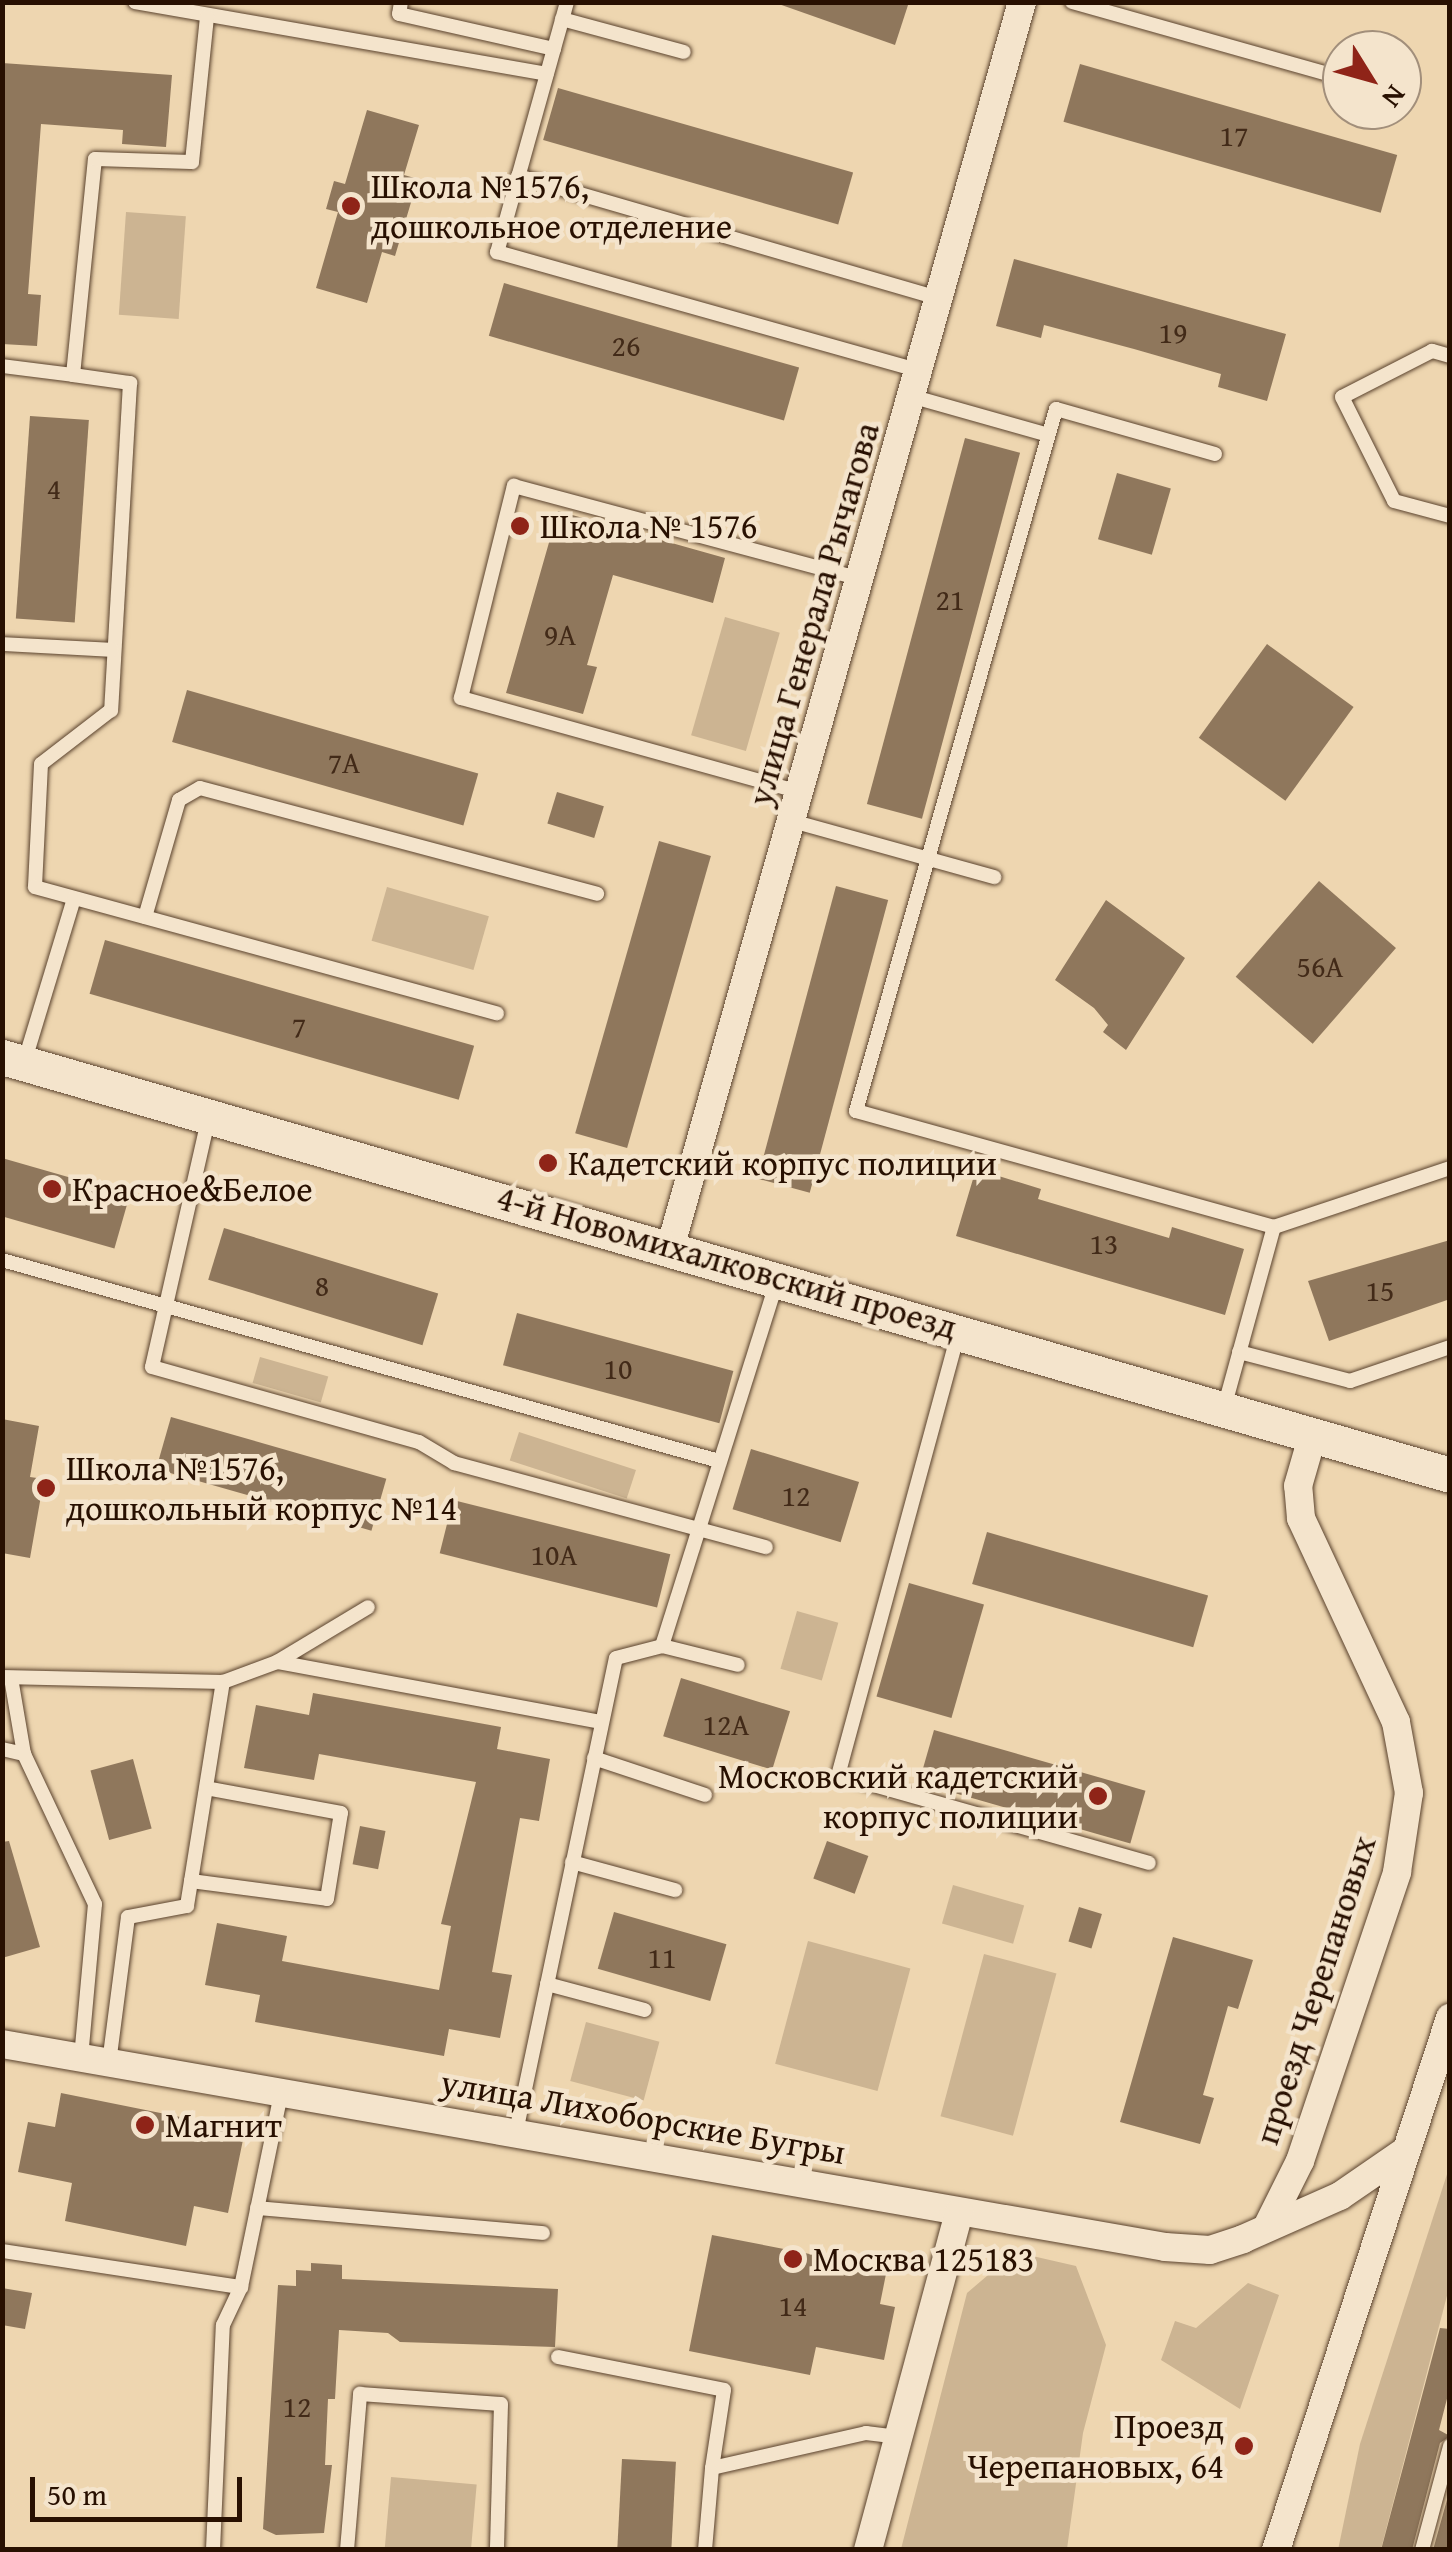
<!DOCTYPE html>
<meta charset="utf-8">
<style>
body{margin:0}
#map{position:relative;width:1452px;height:2552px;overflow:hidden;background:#eed6b0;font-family:"Gentium Book Plus",serif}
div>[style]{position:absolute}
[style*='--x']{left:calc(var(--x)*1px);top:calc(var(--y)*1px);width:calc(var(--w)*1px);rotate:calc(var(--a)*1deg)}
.green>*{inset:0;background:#ccb492;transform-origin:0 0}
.building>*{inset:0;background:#8f775c;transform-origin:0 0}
.roads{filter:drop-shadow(0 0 2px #5a422d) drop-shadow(0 0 2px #5a422d)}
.service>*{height:14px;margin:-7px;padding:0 7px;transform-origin:7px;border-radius:7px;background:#f4e4cc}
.minor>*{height:28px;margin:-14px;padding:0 14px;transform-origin:14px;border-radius:14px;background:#f4e4cc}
.tertiary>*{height:35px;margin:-17.5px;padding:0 17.5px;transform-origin:17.5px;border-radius:17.5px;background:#f4e4cc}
.dots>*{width:28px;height:28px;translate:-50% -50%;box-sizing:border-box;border:5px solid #f4e4cc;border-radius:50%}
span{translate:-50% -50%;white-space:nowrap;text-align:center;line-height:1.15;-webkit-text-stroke:9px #f4e4cc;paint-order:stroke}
.number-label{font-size:30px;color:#422a18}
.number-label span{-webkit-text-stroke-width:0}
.poi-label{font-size:35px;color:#281001}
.left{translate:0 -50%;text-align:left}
.right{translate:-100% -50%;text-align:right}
.street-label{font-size:35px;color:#281001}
.frame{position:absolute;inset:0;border:5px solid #281001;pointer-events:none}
.north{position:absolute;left:1322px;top:30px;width:100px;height:100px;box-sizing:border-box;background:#f4e4cc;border:2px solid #a28f7b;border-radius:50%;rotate:127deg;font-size:28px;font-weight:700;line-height:40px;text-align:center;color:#281001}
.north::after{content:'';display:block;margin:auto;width:35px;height:45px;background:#8f2418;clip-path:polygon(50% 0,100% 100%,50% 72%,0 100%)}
.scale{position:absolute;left:30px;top:2477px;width:212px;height:45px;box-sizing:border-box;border:5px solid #281001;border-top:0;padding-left:12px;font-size:30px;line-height:35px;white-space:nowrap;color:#281001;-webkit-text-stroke:8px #f4e4cc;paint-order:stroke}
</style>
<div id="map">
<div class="green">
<div style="left:126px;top:212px;width:60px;height:103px;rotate:4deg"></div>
<div style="left:725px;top:617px;width:57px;height:123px;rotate:16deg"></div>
<div style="left:387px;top:887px;width:106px;height:56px;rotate:16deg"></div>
<div style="left:260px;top:1357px;width:71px;height:27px;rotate:16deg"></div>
<div style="left:519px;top:1432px;width:123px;height:30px;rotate:18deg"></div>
<div style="left:797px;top:1611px;width:43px;height:60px;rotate:16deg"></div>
<div style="left:953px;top:1885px;width:74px;height:40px;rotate:16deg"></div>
<div style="left:808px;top:1941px;width:106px;height:127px;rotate:15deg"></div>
<div style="left:984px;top:1954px;width:75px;height:168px;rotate:15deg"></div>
<div style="left:586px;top:2022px;width:76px;height:61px;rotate:15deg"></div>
<div style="clip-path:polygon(1449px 2168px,1449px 2288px,1381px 2549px,1338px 2550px,1360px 2444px)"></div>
<div style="clip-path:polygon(1015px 2252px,1076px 2266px,1106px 2345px,1083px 2433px,1067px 2549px,901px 2549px,967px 2293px)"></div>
<div style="clip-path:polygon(1248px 2283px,1279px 2295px,1240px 2409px,1161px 2360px,1175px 2321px,1196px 2328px)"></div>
<div style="left:391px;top:2477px;width:86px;height:72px;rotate:5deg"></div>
</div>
<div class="building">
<div style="clip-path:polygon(773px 2px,909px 2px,895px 45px)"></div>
<div style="clip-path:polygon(2px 63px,172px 75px,166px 147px,122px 144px,123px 130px,41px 124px,28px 294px,41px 295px,37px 346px,2px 344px)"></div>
<div style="left:1080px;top:64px;width:330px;height:60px;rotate:16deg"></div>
<div style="left:558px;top:88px;width:307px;height:54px;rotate:16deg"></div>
<div style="clip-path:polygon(367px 110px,419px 125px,404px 175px,418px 179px,395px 256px,382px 252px,367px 303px,316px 288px,338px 212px,326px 209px,334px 181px,345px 184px)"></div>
<div style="clip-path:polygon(1014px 259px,1286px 334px,1267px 401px,1218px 387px,1221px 374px,1134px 349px,1044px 325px,1041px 338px,996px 326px)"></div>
<div style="left:504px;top:283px;width:307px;height:55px;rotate:16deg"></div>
<div style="left:30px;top:416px;width:59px;height:203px;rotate:4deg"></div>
<div style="left:965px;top:438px;width:57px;height:379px;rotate:15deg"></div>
<div style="left:1117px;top:473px;width:56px;height:69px;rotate:16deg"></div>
<div style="clip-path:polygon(558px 511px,725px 558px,713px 603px,613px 575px,587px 665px,597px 667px,583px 714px,506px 693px)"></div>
<div style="left:1267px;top:644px;width:107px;height:116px;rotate:36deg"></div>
<div style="left:187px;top:690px;width:303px;height:54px;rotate:16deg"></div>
<div style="left:557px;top:792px;width:49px;height:33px;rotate:17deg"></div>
<div style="left:659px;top:841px;width:54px;height:304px;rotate:16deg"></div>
<div style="left:1319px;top:881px;width:102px;height:127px;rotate:41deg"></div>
<div style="left:836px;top:886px;width:54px;height:303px;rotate:15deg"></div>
<div style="clip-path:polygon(1106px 900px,1185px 958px,1126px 1050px,1103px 1032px,1108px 1025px,1094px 1008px,1055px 980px)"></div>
<div style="left:105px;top:940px;width:384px;height:56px;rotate:16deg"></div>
<div style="left:2px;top:1158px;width:133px;height:56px;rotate:16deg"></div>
<div style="clip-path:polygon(976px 1169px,1041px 1189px,1038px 1199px,1169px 1238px,1172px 1227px,1244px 1249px,1225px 1315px,956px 1236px)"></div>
<div style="left:224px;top:1228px;width:224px;height:54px;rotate:17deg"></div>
<div style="clip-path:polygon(1450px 1240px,1450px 1299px,1329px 1341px,1308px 1281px)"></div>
<div style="left:517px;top:1313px;width:224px;height:54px;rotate:15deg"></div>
<div style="left:171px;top:1417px;width:224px;height:54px;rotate:16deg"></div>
<div style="clip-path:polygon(2px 1419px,39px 1426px,30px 1477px,44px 1479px,30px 1558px,2px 1553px)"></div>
<div style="left:751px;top:1449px;width:113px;height:63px;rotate:17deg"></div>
<div style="left:453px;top:1500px;width:224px;height:55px;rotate:14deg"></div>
<div style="left:987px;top:1532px;width:230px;height:54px;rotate:16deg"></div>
<div style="left:909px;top:1583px;width:78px;height:118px;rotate:16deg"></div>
<div style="left:681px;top:1678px;width:114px;height:61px;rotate:17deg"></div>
<div style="clip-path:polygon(313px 1693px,501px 1727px,497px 1749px,550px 1759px,539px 1821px,520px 1818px,492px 1972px,512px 1975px,500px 2038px,449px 2029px,444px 2056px,255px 2022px,260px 1995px,205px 1985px,217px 1923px,287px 1936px,282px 1961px,439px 1990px,451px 1926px,441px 1924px,476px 1782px,319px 1754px,314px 1780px,244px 1768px,256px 1705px,309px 1715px)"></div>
<div style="left:934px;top:1730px;width:220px;height:55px;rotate:16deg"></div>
<div style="left:133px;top:1759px;width:72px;height:44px;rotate:75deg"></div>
<div style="left:360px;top:1826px;width:26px;height:39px;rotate:11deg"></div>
<div style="clip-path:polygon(9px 1841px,40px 1947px,2px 1958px,2px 1842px)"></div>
<div style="left:827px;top:1841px;width:44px;height:40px;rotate:20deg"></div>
<div style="left:1079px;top:1907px;width:24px;height:36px;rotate:17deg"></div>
<div style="left:614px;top:1912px;width:117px;height:59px;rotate:16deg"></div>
<div style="clip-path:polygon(1173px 1937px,1253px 1960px,1238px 2009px,1228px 2006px,1203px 2095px,1214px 2098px,1200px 2144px,1120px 2122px)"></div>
<div style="clip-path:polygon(61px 2093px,245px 2130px,228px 2213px,194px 2206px,186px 2246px,65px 2221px,72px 2183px,18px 2172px,28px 2122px,55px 2127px)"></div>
<div style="clip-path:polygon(712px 2235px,887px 2269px,880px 2304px,895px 2307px,884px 2360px,816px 2347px,810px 2375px,689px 2351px)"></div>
<div style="clip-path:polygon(311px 2263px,342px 2265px,342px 2279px,558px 2289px,555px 2347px,400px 2342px,388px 2333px,339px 2330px,335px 2399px,328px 2399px,325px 2465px,332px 2465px,324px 2533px,276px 2535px,263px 2529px,278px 2285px,296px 2286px,296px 2270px,311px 2271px)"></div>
<div style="clip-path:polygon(2px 2288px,32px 2293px,25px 2329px,2px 2325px)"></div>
<div style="clip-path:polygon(1440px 2328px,1450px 2329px,1450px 2387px,1439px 2430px,1450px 2436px,1440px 2443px,1412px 2550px,1381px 2550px)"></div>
<div style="left:622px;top:2459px;width:54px;height:91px;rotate:3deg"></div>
<div style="clip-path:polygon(1450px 2489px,1450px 2550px,1433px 2550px)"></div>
</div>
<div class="roads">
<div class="service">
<div style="--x:135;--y:2;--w:418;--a:9.9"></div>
<div style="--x:401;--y:2;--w:12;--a:99"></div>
<div style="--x:399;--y:14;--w:159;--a:12.7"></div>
<div style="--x:567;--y:2;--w:260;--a:105.6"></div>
<div style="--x:497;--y:252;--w:440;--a:15.7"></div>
<div style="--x:1072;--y:2;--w:280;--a:15.7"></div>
<div style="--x:562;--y:19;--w:126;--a:15.1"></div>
<div style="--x:518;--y:176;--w:440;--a:16.2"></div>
<div style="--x:1450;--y:356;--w:19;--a:-164"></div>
<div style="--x:1432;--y:351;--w:101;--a:152.9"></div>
<div style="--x:1342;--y:397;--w:116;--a:63.4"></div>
<div style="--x:1394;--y:501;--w:58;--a:15"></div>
<div style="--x:2;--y:366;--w:72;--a:7.2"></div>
<div style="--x:73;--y:375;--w:217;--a:-84.2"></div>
<div style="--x:95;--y:159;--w:97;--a:1.8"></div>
<div style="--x:192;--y:162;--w:146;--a:-84.1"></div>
<div style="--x:73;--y:375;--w:58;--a:8"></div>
<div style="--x:130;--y:383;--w:328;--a:93.3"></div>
<div style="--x:111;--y:710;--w:88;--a:142.4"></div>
<div style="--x:41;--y:764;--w:123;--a:92.8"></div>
<div style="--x:35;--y:887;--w:479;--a:15.3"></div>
<div style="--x:914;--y:397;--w:139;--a:15.8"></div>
<div style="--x:1215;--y:454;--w:165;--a:-164.2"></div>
<div style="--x:1056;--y:409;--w:730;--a:105.9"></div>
<div style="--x:856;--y:1111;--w:434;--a:15.5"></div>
<div style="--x:1274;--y:1227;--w:186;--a:-18.5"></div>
<div style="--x:2;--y:644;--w:110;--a:3.1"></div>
<div style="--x:800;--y:792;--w:352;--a:-164.5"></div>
<div style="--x:461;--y:698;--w:219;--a:-76"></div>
<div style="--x:514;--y:486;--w:359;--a:15"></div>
<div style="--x:792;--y:821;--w:210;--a:15.5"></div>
<div style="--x:145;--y:917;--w:122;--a:-73.8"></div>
<div style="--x:179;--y:800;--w:24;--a:-30"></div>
<div style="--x:200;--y:788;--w:411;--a:14.9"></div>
<div style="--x:24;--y:1063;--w:172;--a:-73.1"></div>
<div style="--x:209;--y:1116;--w:257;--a:102.8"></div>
<div style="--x:152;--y:1367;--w:277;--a:15.7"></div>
<div style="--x:419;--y:1442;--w:41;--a:31"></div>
<div style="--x:454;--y:1463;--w:323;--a:15.1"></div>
<div style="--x:2;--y:1260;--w:745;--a:15.66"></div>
<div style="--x:958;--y:1334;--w:457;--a:105.2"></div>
<div style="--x:838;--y:1775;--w:323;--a:15.8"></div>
<div style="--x:1239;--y:1352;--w:115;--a:14.6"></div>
<div style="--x:1350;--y:1381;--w:106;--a:-18.8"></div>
<div style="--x:1224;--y:1408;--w:188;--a:-74.6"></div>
<div style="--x:662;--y:1646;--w:78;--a:14"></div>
<div style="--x:277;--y:1662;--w:106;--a:-31.1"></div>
<div style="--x:2;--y:1677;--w:221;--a:1.3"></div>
<div style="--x:223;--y:1682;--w:58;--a:-20.3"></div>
<div style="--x:277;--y:1662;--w:330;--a:10.5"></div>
<div style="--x:11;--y:1678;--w:77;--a:80.3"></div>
<div style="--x:2;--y:1749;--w:23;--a:13"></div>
<div style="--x:24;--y:1754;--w:166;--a:64.7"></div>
<div style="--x:95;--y:1904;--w:154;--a:95.2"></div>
<div style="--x:594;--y:1758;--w:117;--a:18.4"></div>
<div style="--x:572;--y:1862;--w:107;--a:15.2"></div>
<div style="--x:191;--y:1881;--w:137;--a:7.5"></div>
<div style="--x:327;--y:1899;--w:87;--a:-80.8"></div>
<div style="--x:341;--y:1813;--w:137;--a:-169.5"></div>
<div style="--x:547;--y:1984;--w:101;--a:14.9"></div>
<div style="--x:109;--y:2063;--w:147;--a:-82.6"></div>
<div style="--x:128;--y:1917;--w:60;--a:-10.6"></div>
<div style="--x:187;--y:1906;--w:227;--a:-80.9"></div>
<div style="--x:516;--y:2132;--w:484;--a:-78.1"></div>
<div style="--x:616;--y:1658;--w:48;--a:-14.6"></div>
<div style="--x:662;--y:1646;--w:383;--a:-72.5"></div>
<div style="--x:257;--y:2208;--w:287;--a:5"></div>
<div style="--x:2;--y:2251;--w:242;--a:8.6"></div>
<div style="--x:241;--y:2287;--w:198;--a:-78.3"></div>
<div style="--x:558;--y:2357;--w:169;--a:11.2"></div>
<div style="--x:724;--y:2390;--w:79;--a:98.7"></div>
<div style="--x:213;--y:2550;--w:225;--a:-87.5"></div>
<div style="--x:223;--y:2325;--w:42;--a:-64.7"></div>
<div style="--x:347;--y:2550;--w:157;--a:-85.2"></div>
<div style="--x:360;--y:2394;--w:141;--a:4.1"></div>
<div style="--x:501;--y:2404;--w:146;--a:91.6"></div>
<div style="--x:705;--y:2550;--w:82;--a:-85.1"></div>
<div style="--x:712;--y:2468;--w:158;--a:-12.8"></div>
<div style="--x:866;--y:2433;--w:32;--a:7"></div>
<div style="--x:1422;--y:2550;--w:108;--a:-74.9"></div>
</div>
<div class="minor">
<div style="--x:671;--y:1245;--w:1292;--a:-74.23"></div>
<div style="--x:2;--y:2044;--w:1181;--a:9.9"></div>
<div style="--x:1165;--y:2247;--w:45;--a:3.8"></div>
<div style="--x:1210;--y:2250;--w:35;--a:-18"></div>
<div style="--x:1243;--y:2239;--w:106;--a:-23.9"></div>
<div style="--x:1340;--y:2196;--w:81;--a:-34.5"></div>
<div style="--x:1267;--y:2227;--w:74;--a:-63.4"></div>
<div style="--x:1300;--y:2161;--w:305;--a:-71.4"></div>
<div style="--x:1397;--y:1872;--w:80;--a:-81.4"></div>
<div style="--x:1409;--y:1793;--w:72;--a:-100.4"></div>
<div style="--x:1396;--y:1722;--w:225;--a:-115"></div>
<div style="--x:1301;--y:1518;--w:32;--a:-95"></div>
<div style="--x:1298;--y:1486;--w:54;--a:-73.9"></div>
<div style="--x:868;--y:2550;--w:350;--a:-74.9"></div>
<div style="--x:1276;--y:2550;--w:560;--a:-71.89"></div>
</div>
<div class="tertiary">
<div style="--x:2;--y:1057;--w:1507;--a:16.1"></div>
</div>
</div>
<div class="dots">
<div style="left:351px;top:206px;background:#8f2418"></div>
<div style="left:520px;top:526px;background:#8f2418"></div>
<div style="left:548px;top:1163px;background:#8f2418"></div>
<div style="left:52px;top:1189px;background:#8f2418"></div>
<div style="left:46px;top:1488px;background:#8f2418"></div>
<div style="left:1098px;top:1796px;background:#8f2418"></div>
<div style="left:145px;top:2125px;background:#8f2418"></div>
<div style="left:793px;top:2259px;background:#8f2418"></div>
<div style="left:1244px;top:2446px;background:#8f2418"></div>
</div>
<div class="number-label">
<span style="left:1234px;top:135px">17</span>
<span style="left:1173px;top:332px">19</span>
<span style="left:626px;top:345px">26</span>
<span style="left:54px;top:488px">4</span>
<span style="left:950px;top:599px">21</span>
<span style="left:560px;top:634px">9А</span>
<span style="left:344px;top:762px">7А</span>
<span style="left:1320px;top:966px">56А</span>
<span style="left:299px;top:1026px">7</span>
<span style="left:1104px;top:1243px">13</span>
<span style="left:322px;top:1285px">8</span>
<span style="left:1380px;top:1290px">15</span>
<span style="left:618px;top:1368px">10</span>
<span style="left:796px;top:1495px">12</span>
<span style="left:554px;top:1554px">10А</span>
<span style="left:726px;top:1724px">12А</span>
<span style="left:662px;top:1957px">11</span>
<span style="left:793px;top:2305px">14</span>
<span style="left:297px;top:2406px">12</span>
</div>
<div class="poi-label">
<span class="left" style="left:371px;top:206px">Школа №1576,<br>дошкольное отделение</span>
<span class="left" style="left:540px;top:526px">Школа № 1576</span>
<span class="left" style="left:568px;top:1163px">Кадетский корпус полиции</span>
<span class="left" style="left:72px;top:1189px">Красное&amp;Белое</span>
<span class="left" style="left:66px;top:1488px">Школа №1576,<br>дошкольный корпус №14</span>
<span class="right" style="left:1078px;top:1796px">Московский кадетский<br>корпус полиции</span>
<span class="left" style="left:165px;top:2125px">Магнит</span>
<span class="left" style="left:813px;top:2259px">Москва 125183</span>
<span class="right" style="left:1224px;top:2446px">Проезд<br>Черепановых, 64</span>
</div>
<div class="street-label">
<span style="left:813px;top:614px;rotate:-74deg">улица Генерала Рычагова</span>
<span style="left:727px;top:1262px;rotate:16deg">4-й Новомихалковский проезд</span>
<span style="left:1315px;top:1990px;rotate:-72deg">проезд Черепановых</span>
<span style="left:643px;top:2117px;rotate:10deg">улица Лихоборские Бугры</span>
</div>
<div class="frame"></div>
<div class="north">N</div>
<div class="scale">50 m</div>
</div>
